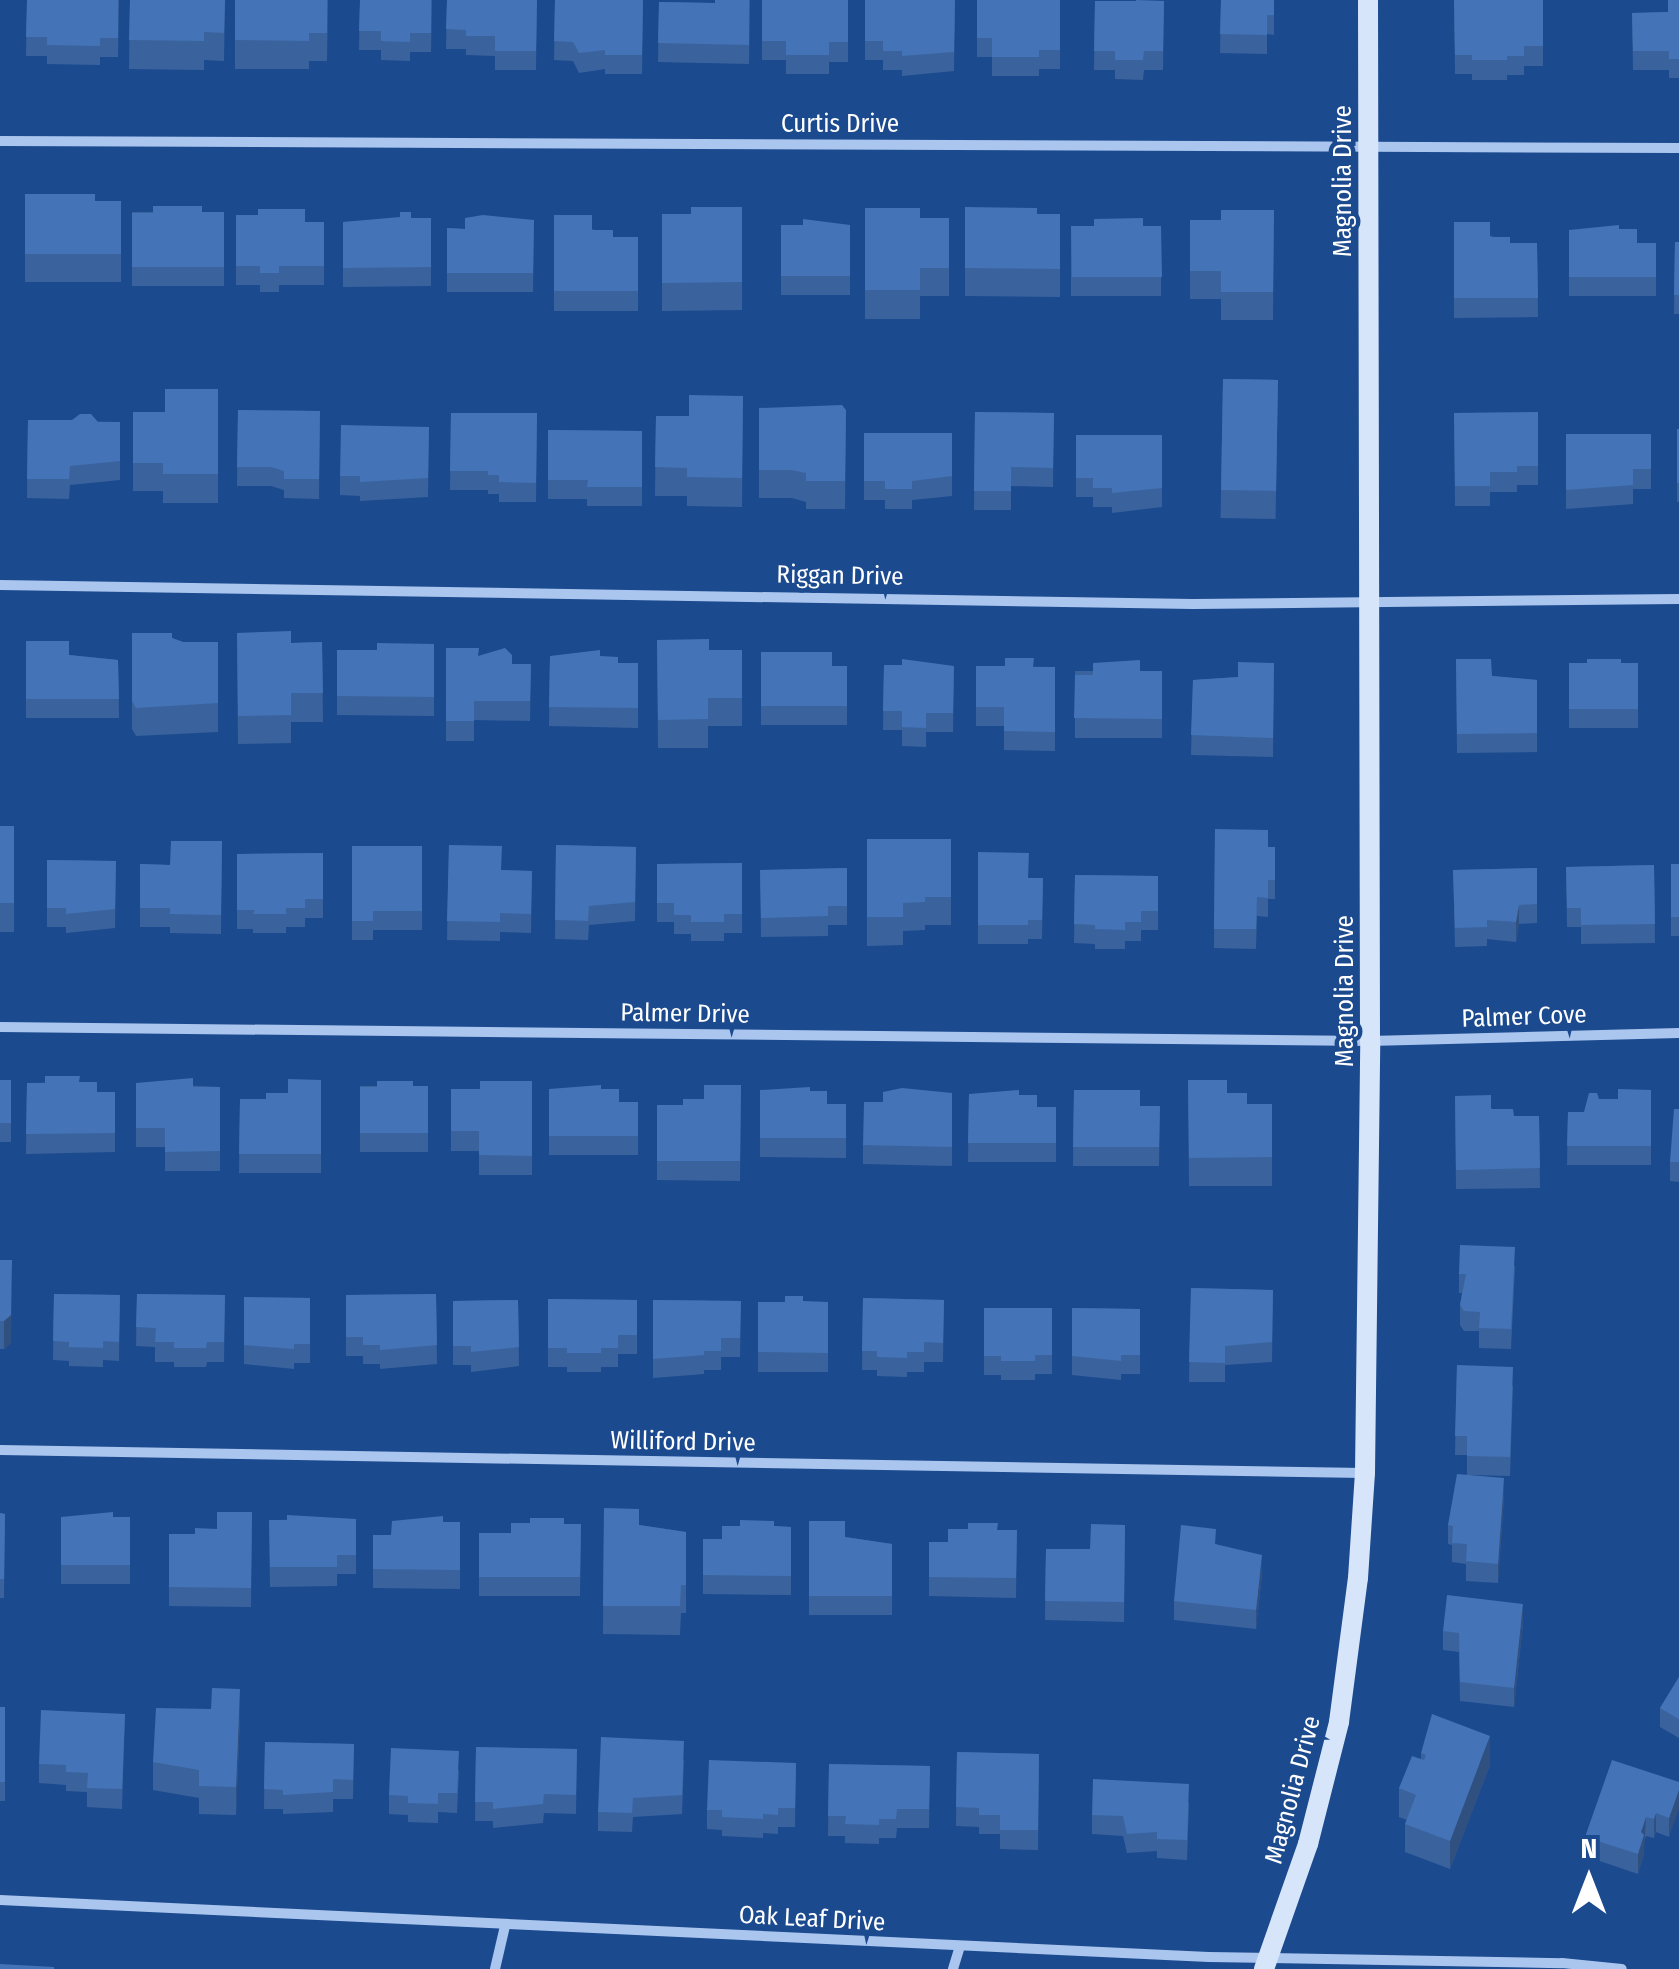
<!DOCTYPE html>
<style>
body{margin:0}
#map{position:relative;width:1679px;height:1969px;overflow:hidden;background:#1c4a8f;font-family:"Fira Sans Condensed",sans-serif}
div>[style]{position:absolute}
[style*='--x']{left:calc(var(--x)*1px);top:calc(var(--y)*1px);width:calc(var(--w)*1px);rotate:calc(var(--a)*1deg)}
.street>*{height:10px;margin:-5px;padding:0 5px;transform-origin:5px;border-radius:5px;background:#aac6ee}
.secondary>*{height:20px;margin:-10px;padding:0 10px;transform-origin:10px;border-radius:10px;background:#d7e5fa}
.wall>*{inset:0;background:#3a639d;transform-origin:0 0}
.shaded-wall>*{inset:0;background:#305080}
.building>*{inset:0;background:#4473b7;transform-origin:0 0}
span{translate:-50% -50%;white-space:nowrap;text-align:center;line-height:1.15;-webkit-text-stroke:9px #1c4a8f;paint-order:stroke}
.street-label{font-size:25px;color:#fff}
.north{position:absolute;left:1539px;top:1829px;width:100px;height:100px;-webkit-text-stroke:8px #1c4a8f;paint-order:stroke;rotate:0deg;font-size:28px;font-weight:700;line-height:40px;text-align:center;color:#fff}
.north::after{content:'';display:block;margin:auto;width:35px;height:45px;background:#fff;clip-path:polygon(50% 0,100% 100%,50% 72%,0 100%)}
</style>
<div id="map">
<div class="street">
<div style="--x:0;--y:141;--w:1679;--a:0.24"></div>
<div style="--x:0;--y:585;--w:1193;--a:0.91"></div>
<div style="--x:1193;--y:604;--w:486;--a:-0.6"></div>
<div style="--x:0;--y:1027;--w:1370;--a:0.59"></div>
<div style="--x:1370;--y:1041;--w:309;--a:-1.5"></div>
<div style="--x:0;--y:1450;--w:1364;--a:0.97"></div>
<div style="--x:0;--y:1900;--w:1210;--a:2.7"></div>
<div style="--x:1209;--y:1957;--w:353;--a:1"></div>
<div style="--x:1562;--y:1963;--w:60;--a:5.7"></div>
<div style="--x:495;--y:1969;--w:44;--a:-76.9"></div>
<div style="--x:953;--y:1969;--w:24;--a:-73"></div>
</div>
<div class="secondary">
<div style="--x:1264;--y:1969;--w:133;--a:-70.6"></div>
<div style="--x:1308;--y:1844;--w:126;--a:-75.7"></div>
<div style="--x:1339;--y:1722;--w:145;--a:-82.5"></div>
<div style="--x:1358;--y:1578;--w:105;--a:-86.2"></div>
<div style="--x:1365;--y:1473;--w:432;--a:-89.3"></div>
<div style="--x:1370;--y:1041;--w:1041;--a:-90.11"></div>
</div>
<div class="wall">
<div style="clip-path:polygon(27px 0,119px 0,118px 57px,100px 57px,100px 65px,47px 64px,47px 56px,26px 56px)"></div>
<div style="clip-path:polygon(130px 0,225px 0,224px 61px,204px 60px,204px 70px,129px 69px)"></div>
<div style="clip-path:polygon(235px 0,328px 0,327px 61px,309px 61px,309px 69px,235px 69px)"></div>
<div style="clip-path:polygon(360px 0,432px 0,431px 52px,410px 52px,410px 61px,381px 60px,381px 50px,359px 50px)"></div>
<div style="clip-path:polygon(447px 0,537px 0,536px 70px,495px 70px,495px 56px,466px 55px,466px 49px,446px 49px)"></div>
<div style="clip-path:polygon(555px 0,643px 0,642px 74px,605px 74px,605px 69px,579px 73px,573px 61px,554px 60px)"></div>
<div style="clip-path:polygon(750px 0,749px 64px,658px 62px,659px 2px,715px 3px)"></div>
<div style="clip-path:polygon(762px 0,848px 0,848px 62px,829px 62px,829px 74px,786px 74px,786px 60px,762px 60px)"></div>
<div style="clip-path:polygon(865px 0,955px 0,954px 71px,902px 76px,902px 70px,883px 70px,883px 60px,865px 60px)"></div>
<div style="clip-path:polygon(977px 0,1060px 0,1060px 69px,1039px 69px,1039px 76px,992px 76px,992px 57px,977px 57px)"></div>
<div style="clip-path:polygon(1221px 0,1274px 0,1274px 35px,1267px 34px,1267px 54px,1220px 53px)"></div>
<div style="clip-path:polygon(1454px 0,1543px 0,1543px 66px,1524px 66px,1524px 75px,1507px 75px,1507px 80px,1472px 80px,1472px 74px,1455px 74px)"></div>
<div style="clip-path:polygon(1679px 0,1679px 78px,1669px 78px,1669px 70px,1633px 70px,1632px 13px,1668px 12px)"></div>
<div style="clip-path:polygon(1095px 1px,1164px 1px,1163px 70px,1144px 70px,1143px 80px,1115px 79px,1115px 70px,1094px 70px)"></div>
<div style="clip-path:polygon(25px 194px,95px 201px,121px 201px,121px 282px,25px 282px)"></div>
<div style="clip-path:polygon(742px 207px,742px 310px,662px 311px,662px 214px,691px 214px)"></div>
<div style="clip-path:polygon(965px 207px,1037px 214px,1060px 214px,1060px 297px,965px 296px)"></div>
<div style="clip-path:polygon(865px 208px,920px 218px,949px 218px,949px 296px,920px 296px,920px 319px,865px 319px)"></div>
<div style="clip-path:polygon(1274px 210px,1273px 320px,1221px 320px,1221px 299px,1190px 299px,1190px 220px,1221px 220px)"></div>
<div style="left:224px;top:212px;width:74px;height:92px;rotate:90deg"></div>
<div style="clip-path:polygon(236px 215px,305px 222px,324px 222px,324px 285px,279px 285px,279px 292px,260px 292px,260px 285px,236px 285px)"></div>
<div style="clip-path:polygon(554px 215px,613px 237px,638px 237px,638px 311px,554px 311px)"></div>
<div style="clip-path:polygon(411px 218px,431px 218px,431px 286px,343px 287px,343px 222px)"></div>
<div style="clip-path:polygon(534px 220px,533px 292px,447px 292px,447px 228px,465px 229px)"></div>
<div style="clip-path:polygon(1454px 222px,1510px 243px,1537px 243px,1538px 317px,1454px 318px)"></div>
<div style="left:781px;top:225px;width:69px;height:70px"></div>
<div style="left:1071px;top:226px;width:90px;height:70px"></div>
<div style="clip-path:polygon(1619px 229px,1637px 243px,1656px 243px,1656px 296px,1569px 296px,1569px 230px)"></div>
<div style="clip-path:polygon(1675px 242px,1679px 242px,1679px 314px,1674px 314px)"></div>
<div style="left:1223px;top:379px;width:55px;height:139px;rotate:1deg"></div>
<div style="clip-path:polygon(218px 389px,218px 503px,163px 503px,163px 491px,133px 491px,133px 412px,165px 412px)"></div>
<div style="clip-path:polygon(743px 396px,742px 507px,687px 506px,687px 496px,655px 496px,656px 416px,689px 416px)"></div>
<div style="clip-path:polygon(759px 408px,846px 410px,845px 509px,806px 509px,806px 502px,792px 498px,759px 498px)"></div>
<div style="clip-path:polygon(238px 410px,320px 411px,319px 499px,284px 498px,284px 490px,271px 486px,237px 486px)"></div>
<div style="clip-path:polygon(975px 412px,1054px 413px,1053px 487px,1011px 486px,1011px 510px,974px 510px)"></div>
<div style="clip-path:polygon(1538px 412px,1538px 485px,1517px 485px,1517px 492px,1490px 492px,1490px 506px,1455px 506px,1454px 413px)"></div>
<div style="clip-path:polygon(451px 413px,537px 413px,536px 502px,499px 502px,499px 494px,488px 494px,488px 490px,450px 490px)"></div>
<div style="clip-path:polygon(28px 420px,120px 422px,120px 480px,70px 485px,69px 499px,27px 498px)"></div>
<div style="clip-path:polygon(429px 427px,428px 497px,360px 501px,360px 496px,340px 495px,340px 476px)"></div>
<div style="left:1677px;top:429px;width:2px;height:73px"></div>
<div style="clip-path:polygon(548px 430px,642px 431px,642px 506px,587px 506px,587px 499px,548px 499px)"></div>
<div style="clip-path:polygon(864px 433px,952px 433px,952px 496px,912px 500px,912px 509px,885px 509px,885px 500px,864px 500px)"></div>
<div style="clip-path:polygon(1566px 434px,1651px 434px,1651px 489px,1633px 489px,1633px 504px,1566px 509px)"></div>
<div style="clip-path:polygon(1076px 435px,1162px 435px,1162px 507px,1112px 513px,1112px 507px,1093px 507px,1093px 497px,1076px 497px)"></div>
<div style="clip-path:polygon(132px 633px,172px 638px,183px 642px,218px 642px,218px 732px,136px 736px,132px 729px)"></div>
<div style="clip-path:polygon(237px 633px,291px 643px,322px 642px,323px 722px,291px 722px,291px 743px,238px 744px)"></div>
<div style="clip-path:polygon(657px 640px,709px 650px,742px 650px,742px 726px,708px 726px,708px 748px,658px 748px)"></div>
<div style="clip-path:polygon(26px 641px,69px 655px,118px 660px,119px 718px,26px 718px)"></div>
<div style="clip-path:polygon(434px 644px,434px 716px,337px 715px,337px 650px,377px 650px)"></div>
<div style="clip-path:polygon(446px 648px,512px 664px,531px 664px,530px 721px,474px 720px,474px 741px,446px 741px)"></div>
<div style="clip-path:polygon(761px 652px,832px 666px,847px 666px,847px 725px,761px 725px)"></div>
<div style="clip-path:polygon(550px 656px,600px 656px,618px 663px,638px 663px,638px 728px,549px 726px)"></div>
<div style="clip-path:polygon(1456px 659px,1492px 676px,1537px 680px,1537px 752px,1457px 753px)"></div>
<div style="clip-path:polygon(1274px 663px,1273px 757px,1191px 755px,1193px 680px,1238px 677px)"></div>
<div style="left:1569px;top:663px;width:69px;height:65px"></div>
<div style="clip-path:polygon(884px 665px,954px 666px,953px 732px,926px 732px,926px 747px,902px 746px,902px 730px,883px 730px)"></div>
<div style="clip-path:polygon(976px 666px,1055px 667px,1055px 751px,1004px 750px,1004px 726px,976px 726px)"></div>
<div style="left:1162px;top:671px;width:67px;height:87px;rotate:90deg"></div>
<div style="left:0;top:826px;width:14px;height:106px"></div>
<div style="clip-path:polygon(1215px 829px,1268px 847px,1275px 847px,1275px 899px,1268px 899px,1268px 917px,1257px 916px,1256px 949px,1214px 948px)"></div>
<div style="clip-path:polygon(867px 839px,951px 839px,951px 925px,925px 925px,925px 930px,903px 931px,903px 945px,867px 946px)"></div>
<div style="clip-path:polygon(222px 841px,221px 934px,170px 933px,170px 927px,140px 927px,140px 864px,170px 865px)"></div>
<div style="clip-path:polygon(449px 845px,502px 870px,532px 871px,531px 933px,500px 932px,500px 941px,447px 940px)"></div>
<div style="clip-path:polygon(556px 845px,636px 847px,635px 921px,589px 925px,588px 940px,555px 939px)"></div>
<div style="clip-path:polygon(352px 846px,422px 846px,422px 930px,373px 930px,373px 940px,352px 940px)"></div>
<div style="clip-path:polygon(978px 852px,1029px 878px,1043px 878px,1042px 939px,1028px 939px,1028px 944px,978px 944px)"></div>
<div style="clip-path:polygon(323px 853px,323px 918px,305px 918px,305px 927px,286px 927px,286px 933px,253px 933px,253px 929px,237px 929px,237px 854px)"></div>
<div style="clip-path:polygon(47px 860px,116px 861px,115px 928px,66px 933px,66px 927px,47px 927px)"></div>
<div style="clip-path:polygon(742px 863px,742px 933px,724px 933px,724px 941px,691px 941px,691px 934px,674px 934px,674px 922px,657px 922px,657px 864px)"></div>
<div style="left:1671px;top:864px;width:8px;height:72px"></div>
<div style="clip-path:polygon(1654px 865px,1655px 943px,1581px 944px,1581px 927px,1567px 927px,1566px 867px)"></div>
<div style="clip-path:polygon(847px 868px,847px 925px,828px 925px,828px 936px,761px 937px,760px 870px)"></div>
<div style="clip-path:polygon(1537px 868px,1537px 923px,1519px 924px,1516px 942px,1487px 939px,1487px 946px,1455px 947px,1453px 870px)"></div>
<div style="clip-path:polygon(1075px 875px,1158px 876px,1158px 930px,1141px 930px,1141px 941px,1125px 941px,1125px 949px,1095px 949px,1095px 944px,1074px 943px)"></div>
<div style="left:0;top:1080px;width:11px;height:62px"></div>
<div style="clip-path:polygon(321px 1080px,321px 1173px,239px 1173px,240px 1099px,266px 1099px,288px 1093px)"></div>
<div style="clip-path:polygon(1188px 1080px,1227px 1093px,1247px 1104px,1272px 1104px,1272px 1186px,1189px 1186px)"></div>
<div style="clip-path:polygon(532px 1081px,532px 1175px,479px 1175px,479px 1151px,451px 1151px,451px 1089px,480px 1089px)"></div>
<div style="clip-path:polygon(80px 1082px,97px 1092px,115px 1092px,115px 1152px,26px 1154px,27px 1083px)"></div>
<div style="clip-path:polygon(136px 1083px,220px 1087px,220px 1171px,165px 1171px,165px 1147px,136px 1147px)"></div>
<div style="clip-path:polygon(741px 1085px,740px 1181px,657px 1180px,657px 1105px,683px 1105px,704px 1099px)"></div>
<div style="left:428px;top:1086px;width:66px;height:68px;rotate:90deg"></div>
<div style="clip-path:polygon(549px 1089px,601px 1089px,619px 1102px,638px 1102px,638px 1155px,549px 1155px)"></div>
<div style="clip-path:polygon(760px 1090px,810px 1091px,827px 1104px,846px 1104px,846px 1158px,760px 1157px)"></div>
<div style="clip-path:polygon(1074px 1090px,1140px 1106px,1160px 1106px,1159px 1166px,1073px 1166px)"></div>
<div style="clip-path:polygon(1651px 1090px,1651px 1165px,1567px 1165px,1568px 1112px,1584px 1112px,1599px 1099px,1618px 1099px)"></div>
<div style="clip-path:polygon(952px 1093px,952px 1166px,863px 1164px,863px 1145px,883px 1102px)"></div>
<div style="clip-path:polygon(969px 1094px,1019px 1095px,1037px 1107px,1056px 1107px,1056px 1162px,968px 1162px)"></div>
<div style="clip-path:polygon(1455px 1096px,1514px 1116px,1539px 1116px,1540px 1188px,1456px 1189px)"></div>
<div style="clip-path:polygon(1679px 1109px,1679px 1182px,1670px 1181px,1670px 1162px)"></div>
<div style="clip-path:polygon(0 1260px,11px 1343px,4px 1349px,0 1349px)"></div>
<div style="clip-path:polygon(1515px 1266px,1511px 1349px,1479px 1348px,1479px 1331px,1464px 1331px,1460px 1325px,1460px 1305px,1462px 1293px,1459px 1293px,1459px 1274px)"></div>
<div style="clip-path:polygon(1191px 1288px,1273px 1290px,1272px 1362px,1225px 1365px,1225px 1382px,1189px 1382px)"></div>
<div style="clip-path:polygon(54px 1294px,120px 1295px,119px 1361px,103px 1360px,103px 1367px,69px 1366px,69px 1361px,53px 1360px)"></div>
<div style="clip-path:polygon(137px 1294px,225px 1295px,224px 1362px,207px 1362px,206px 1367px,174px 1367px,174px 1362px,155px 1362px,155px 1347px,136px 1346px)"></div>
<div style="clip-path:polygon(436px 1294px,437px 1364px,380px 1369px,380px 1364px,363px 1364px,363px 1356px,346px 1356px,346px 1295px)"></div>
<div style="clip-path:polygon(244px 1297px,310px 1298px,310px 1363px,294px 1363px,294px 1369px,244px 1364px)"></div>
<div style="clip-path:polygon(863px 1298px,944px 1300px,943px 1362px,924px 1362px,924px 1372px,907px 1372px,907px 1377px,877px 1376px,877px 1370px,862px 1370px)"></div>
<div style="clip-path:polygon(548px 1299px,637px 1300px,637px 1354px,618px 1354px,618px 1367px,601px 1367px,601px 1372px,567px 1372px,567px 1367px,548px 1367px)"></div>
<div style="clip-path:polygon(518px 1300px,519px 1366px,471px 1372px,471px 1365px,453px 1365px,453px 1301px)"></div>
<div style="clip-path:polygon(653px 1300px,741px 1301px,740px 1357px,721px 1357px,721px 1370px,704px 1370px,704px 1374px,653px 1378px)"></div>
<div style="left:758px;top:1302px;width:70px;height:70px"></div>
<div style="clip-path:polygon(984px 1308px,1052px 1308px,1052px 1374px,1035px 1374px,1035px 1380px,1001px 1380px,1001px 1375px,984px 1375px)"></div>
<div style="clip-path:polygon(1072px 1308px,1140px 1309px,1140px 1374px,1121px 1374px,1121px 1380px,1072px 1375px)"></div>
<div style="clip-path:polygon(1457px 1365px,1513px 1386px,1510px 1476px,1470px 1475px,1504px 1497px,1498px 1583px,1466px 1581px,1466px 1564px,1452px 1562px,1452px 1545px,1448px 1544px,1448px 1525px,1467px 1475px,1467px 1455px,1455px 1455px)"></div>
<div style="clip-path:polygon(604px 1508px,639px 1525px,686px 1532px,686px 1613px,681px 1613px,680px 1635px,603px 1634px)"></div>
<div style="clip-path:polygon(252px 1512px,251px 1607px,169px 1606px,169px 1534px,195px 1534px,217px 1529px)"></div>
<div style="clip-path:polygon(0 1513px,5px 1514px,4px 1598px,0 1598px)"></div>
<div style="left:61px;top:1517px;width:69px;height:67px"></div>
<div style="clip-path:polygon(356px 1519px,356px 1574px,337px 1574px,337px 1586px,270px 1587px,269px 1520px)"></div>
<div style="clip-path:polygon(809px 1521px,845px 1537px,892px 1544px,892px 1615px,809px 1615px)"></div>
<div style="clip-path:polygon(443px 1522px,460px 1522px,460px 1589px,373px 1588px,373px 1535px,391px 1535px)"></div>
<div style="clip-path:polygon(564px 1524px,581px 1524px,580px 1596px,479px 1596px,479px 1533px,511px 1533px)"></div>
<div style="clip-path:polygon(1125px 1525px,1124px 1622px,1045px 1620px,1046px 1549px,1090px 1549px)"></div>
<div style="clip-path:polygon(774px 1526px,791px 1527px,791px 1595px,703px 1594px,703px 1539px,722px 1539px)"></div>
<div style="clip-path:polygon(998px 1530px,1017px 1530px,1016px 1598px,929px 1596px,929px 1542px,948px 1542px)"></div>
<div style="clip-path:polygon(1216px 1544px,1262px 1574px,1256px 1629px,1174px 1620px,1174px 1601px)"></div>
<div style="clip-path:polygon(1523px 1623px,1514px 1707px,1460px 1701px,1459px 1652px,1443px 1650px,1443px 1631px)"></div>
<div style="clip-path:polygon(1679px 1677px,1679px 1738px,1660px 1727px,1660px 1708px)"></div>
<div style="left:0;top:1707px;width:5px;height:94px"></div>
<div style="clip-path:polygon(125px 1714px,122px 1809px,87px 1807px,87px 1792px,66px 1791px,66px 1785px,39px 1783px,39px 1764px)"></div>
<div style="clip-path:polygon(240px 1717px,236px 1815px,199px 1814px,199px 1798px,153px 1790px,153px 1762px)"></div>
<div style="clip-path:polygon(265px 1742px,354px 1744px,353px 1799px,333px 1799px,333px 1812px,283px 1814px,283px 1809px,264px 1809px)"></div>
<div style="clip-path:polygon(476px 1747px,577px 1749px,576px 1814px,544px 1813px,543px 1823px,493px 1828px,493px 1821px,475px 1821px)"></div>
<div style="clip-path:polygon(957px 1752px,1039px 1754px,1038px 1850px,1000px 1849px,1000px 1834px,979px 1834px,979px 1827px,956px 1826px)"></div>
<div style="clip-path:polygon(1421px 1753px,1490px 1765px,1450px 1869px,1405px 1852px,1405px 1824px,1407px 1820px,1399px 1817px,1399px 1788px,1421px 1759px)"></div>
<div style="clip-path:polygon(684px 1760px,682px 1814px,633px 1817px,632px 1832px,598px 1831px,598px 1812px)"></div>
<div style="clip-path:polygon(796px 1763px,795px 1827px,778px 1827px,778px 1834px,763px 1833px,763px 1838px,722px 1836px,722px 1830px,707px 1829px,707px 1810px)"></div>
<div style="clip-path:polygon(829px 1764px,930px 1766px,929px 1828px,897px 1828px,896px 1838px,879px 1838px,879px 1844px,845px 1843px,845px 1836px,828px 1836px)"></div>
<div style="clip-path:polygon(459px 1770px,457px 1813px,438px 1812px,438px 1823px,408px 1822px,408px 1815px,389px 1814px,389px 1795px)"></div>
<div style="clip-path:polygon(1679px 1782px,1669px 1837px,1656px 1832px,1654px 1838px,1646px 1836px,1644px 1842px,1644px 1854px,1638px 1874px,1585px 1856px,1585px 1837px)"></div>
<div style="clip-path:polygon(1189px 1803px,1187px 1860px,1157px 1858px,1157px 1851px,1127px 1853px,1123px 1836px,1092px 1834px,1092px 1815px)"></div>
</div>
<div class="shaded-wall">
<div style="clip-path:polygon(1519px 905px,1519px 924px,1516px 942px,1516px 922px)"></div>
<div style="clip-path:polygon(12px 1288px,11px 1343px,4px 1349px,4px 1321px)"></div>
<div style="clip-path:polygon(1504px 1478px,1504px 1497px,1498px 1583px,1498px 1564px)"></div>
<div style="clip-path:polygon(1262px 1555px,1262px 1574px,1256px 1629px,1256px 1610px)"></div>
<div style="clip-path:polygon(1523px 1604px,1523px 1623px,1514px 1707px,1514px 1688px)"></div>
<div style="clip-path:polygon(240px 1689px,240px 1717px,236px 1815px,236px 1787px)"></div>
<div style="clip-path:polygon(1490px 1736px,1490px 1765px,1450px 1869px,1450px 1841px)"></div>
<div style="clip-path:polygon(1679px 1790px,1679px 1809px,1669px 1837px,1669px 1818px)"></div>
<div style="clip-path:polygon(1656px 1813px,1656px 1832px,1654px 1838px,1654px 1819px)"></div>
<div style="clip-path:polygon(1646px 1817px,1644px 1854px,1638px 1874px,1638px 1854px,1641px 1832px)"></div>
</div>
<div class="building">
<div style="clip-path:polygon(27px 0,118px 0,118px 38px,100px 38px,100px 46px,47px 45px,47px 37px,26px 37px)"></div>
<div style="clip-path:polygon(130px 0,225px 0,224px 33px,204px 32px,204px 41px,129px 40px)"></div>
<div style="clip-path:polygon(235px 0,327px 0,327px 33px,309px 33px,309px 41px,235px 40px)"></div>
<div style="clip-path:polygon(360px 0,431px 0,431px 33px,410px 33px,410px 42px,381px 41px,381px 31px,359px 31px)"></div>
<div style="clip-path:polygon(447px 0,537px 0,536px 51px,495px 51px,495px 36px,466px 36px,466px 30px,446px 29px)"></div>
<div style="clip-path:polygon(555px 0,643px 0,642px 55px,605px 55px,605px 50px,579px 53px,573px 42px,554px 41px)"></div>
<div style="clip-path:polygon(715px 0,749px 0,749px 45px,658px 43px,659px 2px,715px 3px)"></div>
<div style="clip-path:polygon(762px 0,848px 0,848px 42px,829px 42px,829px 55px,786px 55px,786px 41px,762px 41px)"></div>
<div style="clip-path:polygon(865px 0,955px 0,954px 52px,902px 56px,902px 51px,883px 51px,883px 41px,865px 41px)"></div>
<div style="clip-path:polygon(977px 0,1060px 0,1060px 50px,1039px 50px,1039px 57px,992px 57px,992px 38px,977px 38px)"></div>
<div style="clip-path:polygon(1136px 0,1164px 1px,1163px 51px,1144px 51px,1143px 60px,1115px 60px,1115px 51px,1094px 51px,1095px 1px,1136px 1px)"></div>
<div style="clip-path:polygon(1221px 0,1274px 0,1274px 15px,1267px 15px,1267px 35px,1220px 34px)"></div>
<div style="clip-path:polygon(1454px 0,1543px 0,1543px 46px,1524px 46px,1524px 56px,1507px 56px,1507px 60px,1472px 60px,1472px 55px,1455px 55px)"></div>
<div style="clip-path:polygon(1668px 0,1679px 0,1679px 59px,1669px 59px,1669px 51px,1633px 51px,1632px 13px,1668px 12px)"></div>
<div style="clip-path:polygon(25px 194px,95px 194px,95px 201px,121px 201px,121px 254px,25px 254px)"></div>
<div style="clip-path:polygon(153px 206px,202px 206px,202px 212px,224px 212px,224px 267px,132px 267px,132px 213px,153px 213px)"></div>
<div style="clip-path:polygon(691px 207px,742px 207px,742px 282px,662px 283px,662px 214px,691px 214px)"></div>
<div style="clip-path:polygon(965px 207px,1037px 208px,1037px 214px,1060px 214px,1060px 269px,965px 268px)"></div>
<div style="clip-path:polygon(865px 208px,920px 208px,920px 218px,949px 218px,949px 268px,920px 268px,920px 290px,865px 290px)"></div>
<div style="clip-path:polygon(258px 209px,305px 209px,305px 222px,324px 222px,324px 266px,279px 266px,279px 273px,260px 273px,260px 266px,236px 266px,236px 215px,258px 215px)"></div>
<div style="clip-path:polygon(1221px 210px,1274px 210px,1273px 292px,1221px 292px,1221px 271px,1190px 271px,1190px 220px,1221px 220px)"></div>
<div style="clip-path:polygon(400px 212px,411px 212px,411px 218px,431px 218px,431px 267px,343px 268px,343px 222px,400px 217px)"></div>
<div style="clip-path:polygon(483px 215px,534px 220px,533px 273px,447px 273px,447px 228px,465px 229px,465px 218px)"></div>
<div style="clip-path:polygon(554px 215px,592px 215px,592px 230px,613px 230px,613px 237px,638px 237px,638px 291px,554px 291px)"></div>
<div style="clip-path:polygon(1143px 218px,1143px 226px,1161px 226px,1162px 277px,1072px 277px,1071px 226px,1094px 226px,1094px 219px)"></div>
<div style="clip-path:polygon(803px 219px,850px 225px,850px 276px,781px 276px,781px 225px,803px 225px)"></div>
<div style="clip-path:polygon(1454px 222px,1490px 222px,1490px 237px,1510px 237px,1510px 243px,1537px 243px,1538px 298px,1454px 298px)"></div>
<div style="clip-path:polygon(1619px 225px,1619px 229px,1637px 229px,1637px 243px,1656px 243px,1656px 277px,1569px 277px,1569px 230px)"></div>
<div style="clip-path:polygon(1675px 242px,1679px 242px,1679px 295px,1674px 295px)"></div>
<div style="left:1223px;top:379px;width:55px;height:111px;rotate:1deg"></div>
<div style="clip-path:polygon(165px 389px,218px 389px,218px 474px,163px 474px,163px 463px,133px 463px,133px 412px,165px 412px)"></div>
<div style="clip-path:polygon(689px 395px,743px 396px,742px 478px,687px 477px,687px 468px,655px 467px,656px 416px,689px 416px)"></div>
<div style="clip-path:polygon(842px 405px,846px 410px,845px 481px,806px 481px,806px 473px,792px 470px,759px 470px,759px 408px)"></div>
<div style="clip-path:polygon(238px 410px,320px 411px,319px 479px,284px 479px,284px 471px,271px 467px,237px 467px)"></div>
<div style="clip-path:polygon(975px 412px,1054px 413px,1053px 468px,1011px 467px,1011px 491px,974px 491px)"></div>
<div style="clip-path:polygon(1538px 412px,1538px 466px,1517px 466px,1517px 472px,1490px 472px,1490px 486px,1455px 486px,1454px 413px)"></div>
<div style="clip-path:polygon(451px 413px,537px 413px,536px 483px,499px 482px,499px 475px,488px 475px,488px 471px,450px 471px)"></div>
<div style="clip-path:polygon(80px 414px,91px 414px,98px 422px,120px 422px,120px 461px,70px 466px,69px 479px,27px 479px,28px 420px,72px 420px)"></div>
<div style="clip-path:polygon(341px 425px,429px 427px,428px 478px,360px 482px,360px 476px,340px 476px)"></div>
<div style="left:1677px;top:429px;width:2px;height:54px"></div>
<div style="clip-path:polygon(548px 430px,642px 431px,642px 487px,587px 487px,588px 480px,548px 480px)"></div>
<div style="clip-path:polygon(864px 433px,952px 433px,952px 476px,912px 481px,912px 489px,885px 489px,885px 481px,864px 481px)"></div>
<div style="clip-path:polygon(1566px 434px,1651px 434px,1651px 469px,1633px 469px,1633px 485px,1566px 490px)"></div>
<div style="clip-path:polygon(1076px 435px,1162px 435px,1162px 488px,1112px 493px,1112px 488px,1093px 488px,1093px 478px,1076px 478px)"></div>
<div style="clip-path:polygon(291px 631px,291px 643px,322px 642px,323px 693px,291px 693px,291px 715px,238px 716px,237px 633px)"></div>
<div style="clip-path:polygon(132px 633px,172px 633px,172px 638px,183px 642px,218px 642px,218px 703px,136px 708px,132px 701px)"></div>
<div style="clip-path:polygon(709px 639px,709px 650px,742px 650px,742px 698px,708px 698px,708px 719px,658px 720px,657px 640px)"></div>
<div style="clip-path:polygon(26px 641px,69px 641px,69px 655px,118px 660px,119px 699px,26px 699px)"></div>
<div style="clip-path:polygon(377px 643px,434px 644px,434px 697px,337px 696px,337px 650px,377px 650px)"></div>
<div style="clip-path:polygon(446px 648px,479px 648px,478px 656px,505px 648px,512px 655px,512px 664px,531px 664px,530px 701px,474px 701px,474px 721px,446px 721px)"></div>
<div style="clip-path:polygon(600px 650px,600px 656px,618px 657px,618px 663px,638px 663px,638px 708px,549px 707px,550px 656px)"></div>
<div style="clip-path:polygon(761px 652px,832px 652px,832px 666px,847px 666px,847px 706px,761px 706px)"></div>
<div style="clip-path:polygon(1005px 658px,1034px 658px,1033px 667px,1055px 667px,1055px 732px,1004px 731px,1004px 707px,976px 707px,976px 666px,1005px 666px)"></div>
<div style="clip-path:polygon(902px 659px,954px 666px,953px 713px,926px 713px,926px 728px,902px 727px,902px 711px,883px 711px,884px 665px,902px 665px)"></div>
<div style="clip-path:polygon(1456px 659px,1491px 659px,1492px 676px,1537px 680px,1537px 733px,1457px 734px)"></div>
<div style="clip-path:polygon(1587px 659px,1621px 659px,1621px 663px,1638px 663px,1638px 709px,1569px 709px,1569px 663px,1587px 663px)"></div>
<div style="clip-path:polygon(1140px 660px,1140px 671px,1162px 671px,1162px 719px,1074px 718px,1075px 675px,1093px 675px,1093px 663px)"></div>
<div style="clip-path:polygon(1238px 662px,1274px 663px,1273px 738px,1191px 735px,1193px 680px,1238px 677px)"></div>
<div style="left:0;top:826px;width:14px;height:77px"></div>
<div style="clip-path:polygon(1215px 829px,1268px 830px,1268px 847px,1275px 847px,1275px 880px,1268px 880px,1268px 898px,1257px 897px,1256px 929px,1214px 929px)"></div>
<div style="clip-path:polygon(867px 839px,951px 839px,951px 897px,925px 897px,925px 902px,903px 903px,903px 917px,867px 917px)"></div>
<div style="clip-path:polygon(171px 841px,222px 841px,221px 915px,170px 914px,170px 908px,140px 908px,140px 864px,170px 865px)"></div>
<div style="clip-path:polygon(449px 845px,502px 846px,501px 870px,532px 871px,531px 914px,500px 913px,500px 922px,447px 921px)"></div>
<div style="clip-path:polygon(556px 845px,636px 847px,635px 902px,589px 906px,588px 921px,555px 920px)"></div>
<div style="clip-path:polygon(352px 846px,422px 846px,422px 911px,373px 911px,373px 921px,352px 921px)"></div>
<div style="clip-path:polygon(978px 852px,1029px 853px,1028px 878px,1043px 878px,1042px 920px,1028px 920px,1028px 925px,978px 925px)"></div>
<div style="clip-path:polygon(323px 853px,323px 899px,305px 899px,305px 908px,286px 908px,286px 914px,253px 914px,255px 910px,237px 910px,237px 854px)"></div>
<div style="clip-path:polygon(47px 860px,116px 861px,115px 909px,66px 914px,66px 908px,47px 908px)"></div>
<div style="clip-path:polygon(742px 863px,742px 914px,724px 914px,724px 922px,691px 922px,691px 915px,674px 915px,674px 903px,657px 903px,657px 864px)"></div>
<div style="left:1671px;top:864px;width:8px;height:53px"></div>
<div style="clip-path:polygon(1654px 865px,1655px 924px,1581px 925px,1581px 908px,1567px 908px,1566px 867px)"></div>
<div style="clip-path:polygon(847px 868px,847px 906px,828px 906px,828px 916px,761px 918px,760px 870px)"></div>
<div style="clip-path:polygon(1537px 868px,1537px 904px,1519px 905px,1516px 922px,1487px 920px,1487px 927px,1455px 928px,1453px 870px)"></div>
<div style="clip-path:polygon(1075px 875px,1158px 876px,1158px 911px,1141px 911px,1141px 922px,1125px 922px,1125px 930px,1095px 929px,1095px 925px,1074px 924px)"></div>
<div style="clip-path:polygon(45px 1076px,80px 1076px,79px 1082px,97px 1082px,97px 1092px,115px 1092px,115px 1133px,26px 1134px,27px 1083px,45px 1083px)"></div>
<div style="clip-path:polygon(193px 1078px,193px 1087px,220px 1087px,220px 1151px,165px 1152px,165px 1128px,136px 1128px,136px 1083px)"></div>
<div style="clip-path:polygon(288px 1079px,321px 1080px,321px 1154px,239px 1154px,240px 1099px,266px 1099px,266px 1093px,288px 1093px)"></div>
<div style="left:0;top:1080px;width:11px;height:43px"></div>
<div style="clip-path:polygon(1188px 1080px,1227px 1080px,1227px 1093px,1247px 1093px,1247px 1104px,1272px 1104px,1272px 1157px,1189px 1158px)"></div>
<div style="clip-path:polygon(377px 1081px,413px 1081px,413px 1086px,428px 1086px,428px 1133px,360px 1133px,360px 1087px,377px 1087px)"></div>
<div style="clip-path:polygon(480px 1081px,532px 1081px,532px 1156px,479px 1155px,479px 1131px,451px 1131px,451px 1089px,480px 1089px)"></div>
<div style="clip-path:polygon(601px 1085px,601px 1089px,619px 1089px,619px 1102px,638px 1102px,638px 1136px,549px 1136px,549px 1089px)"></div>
<div style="clip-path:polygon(704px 1085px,741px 1085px,740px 1161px,657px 1161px,657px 1105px,683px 1105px,683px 1099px,704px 1099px)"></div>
<div style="clip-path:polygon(810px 1087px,810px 1091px,827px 1091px,827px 1104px,846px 1104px,846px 1138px,760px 1138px,760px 1090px)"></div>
<div style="clip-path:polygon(902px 1088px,952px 1093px,952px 1147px,863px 1145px,864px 1102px,883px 1102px,883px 1092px)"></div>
<div style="clip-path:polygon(1618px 1089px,1651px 1090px,1651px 1146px,1567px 1146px,1568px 1112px,1584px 1112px,1589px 1093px,1597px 1093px,1599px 1099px,1618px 1099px)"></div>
<div style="clip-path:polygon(1019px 1090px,1019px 1095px,1037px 1095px,1037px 1107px,1056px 1107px,1056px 1143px,968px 1143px,969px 1094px)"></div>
<div style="clip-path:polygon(1074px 1090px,1140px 1090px,1140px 1106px,1160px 1106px,1159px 1147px,1073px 1147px)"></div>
<div style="clip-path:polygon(1491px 1095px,1491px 1109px,1513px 1109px,1514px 1116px,1539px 1116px,1540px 1168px,1456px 1170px,1455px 1096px)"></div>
<div style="clip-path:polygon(1674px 1109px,1679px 1109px,1679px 1162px,1670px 1162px)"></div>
<div style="clip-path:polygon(1460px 1245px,1515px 1247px,1511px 1329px,1479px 1328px,1480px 1312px,1464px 1311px,1460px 1305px,1466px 1274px,1459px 1274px)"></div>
<div style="clip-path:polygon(0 1260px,12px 1260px,11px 1315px,4px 1321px,0 1321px)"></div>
<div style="clip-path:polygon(1191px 1288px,1273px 1290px,1272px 1342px,1225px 1346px,1225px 1363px,1189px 1362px)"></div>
<div style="clip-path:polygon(54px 1294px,120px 1295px,119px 1342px,103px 1341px,103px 1348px,69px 1347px,69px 1342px,53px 1341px)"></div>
<div style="clip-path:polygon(137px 1294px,225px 1295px,224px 1342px,207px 1342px,206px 1348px,174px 1348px,174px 1342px,155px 1342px,156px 1328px,136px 1327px)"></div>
<div style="clip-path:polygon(436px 1294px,437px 1345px,380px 1350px,380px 1345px,363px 1345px,363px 1337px,346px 1337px,346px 1295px)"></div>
<div style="clip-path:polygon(785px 1296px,803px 1296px,803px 1301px,828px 1302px,828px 1353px,758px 1352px,758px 1302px,785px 1302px)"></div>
<div style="clip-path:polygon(244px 1297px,310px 1298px,310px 1344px,294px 1344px,294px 1349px,244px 1345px)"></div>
<div style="clip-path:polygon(863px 1298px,944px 1300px,943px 1343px,924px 1342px,924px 1352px,907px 1352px,907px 1358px,877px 1357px,877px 1351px,862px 1351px)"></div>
<div style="clip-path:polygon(548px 1299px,637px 1300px,637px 1335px,618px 1335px,618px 1348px,601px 1348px,601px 1353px,567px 1353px,567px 1348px,548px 1348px)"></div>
<div style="clip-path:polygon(518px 1300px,519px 1347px,471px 1352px,471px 1346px,453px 1346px,453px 1301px)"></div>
<div style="clip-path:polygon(653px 1300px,741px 1301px,740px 1338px,721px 1338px,721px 1351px,704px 1351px,704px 1355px,653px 1359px)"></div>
<div style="clip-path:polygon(984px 1308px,1052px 1308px,1052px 1355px,1035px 1355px,1035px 1361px,1001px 1361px,1001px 1356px,984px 1356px)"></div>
<div style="clip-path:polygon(1072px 1308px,1140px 1309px,1140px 1355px,1121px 1355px,1121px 1361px,1072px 1356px)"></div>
<div style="clip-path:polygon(1457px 1365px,1513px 1367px,1510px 1457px,1467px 1456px,1467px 1436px,1455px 1436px)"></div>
<div style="clip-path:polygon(1457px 1474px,1504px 1478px,1498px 1564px,1466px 1561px,1467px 1544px,1452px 1543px,1453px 1526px,1448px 1525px)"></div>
<div style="clip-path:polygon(604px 1508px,639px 1509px,639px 1525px,686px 1532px,686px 1585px,681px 1585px,680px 1606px,603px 1606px)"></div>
<div style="clip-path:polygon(113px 1512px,113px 1517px,130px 1517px,130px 1565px,61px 1565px,61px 1517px)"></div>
<div style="clip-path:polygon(217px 1512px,252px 1512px,251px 1588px,169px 1587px,169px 1534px,195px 1534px,195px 1528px,217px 1529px)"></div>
<div style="clip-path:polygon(0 1513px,5px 1514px,4px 1579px,0 1579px)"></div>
<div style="clip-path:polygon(287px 1515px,356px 1519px,356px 1555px,337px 1555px,337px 1567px,270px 1567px,269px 1520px,287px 1520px)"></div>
<div style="clip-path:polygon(443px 1516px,443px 1522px,460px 1522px,460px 1570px,373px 1569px,373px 1535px,391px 1535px,392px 1521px)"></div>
<div style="clip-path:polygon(530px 1518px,564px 1518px,564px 1524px,581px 1524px,580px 1577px,479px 1577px,479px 1533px,511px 1533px,511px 1523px,530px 1523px)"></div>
<div style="clip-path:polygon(740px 1520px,774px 1521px,774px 1526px,791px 1527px,791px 1576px,703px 1575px,703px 1539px,722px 1539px,722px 1526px,740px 1526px)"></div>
<div style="clip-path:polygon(809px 1521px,845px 1521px,845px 1537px,892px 1544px,892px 1596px,809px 1596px)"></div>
<div style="clip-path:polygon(968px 1523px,998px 1523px,997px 1530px,1017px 1530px,1016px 1578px,929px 1577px,929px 1542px,948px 1542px,948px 1529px,968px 1529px)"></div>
<div style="clip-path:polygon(1091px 1524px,1125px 1525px,1124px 1602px,1045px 1601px,1046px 1549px,1090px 1549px)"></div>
<div style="clip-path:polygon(1181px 1525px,1216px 1529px,1215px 1544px,1262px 1555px,1256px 1610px,1174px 1601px)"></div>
<div style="clip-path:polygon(1447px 1595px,1523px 1604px,1514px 1688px,1460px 1682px,1459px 1633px,1443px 1631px)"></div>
<div style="clip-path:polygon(1679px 1677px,1679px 1719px,1660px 1708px)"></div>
<div style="clip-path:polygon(212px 1688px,240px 1689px,236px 1787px,199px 1786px,199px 1770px,153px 1762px,156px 1708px,211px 1709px)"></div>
<div style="left:0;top:1707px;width:5px;height:75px"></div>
<div style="clip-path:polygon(41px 1710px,125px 1714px,122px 1789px,87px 1788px,88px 1773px,66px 1772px,66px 1765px,39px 1764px)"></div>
<div style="clip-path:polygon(1432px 1714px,1490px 1736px,1450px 1841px,1405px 1824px,1416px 1795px,1399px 1788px,1412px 1756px,1424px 1760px,1426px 1755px,1421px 1753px)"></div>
<div style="clip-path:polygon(601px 1737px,684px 1741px,682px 1795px,633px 1798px,632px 1813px,598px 1812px)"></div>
<div style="clip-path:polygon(265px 1742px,354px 1744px,353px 1780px,333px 1779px,333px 1792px,283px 1795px,283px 1790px,264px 1789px)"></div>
<div style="clip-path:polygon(476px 1747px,577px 1749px,576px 1795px,544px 1794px,543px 1804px,493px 1809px,493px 1802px,475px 1802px)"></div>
<div style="clip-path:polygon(391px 1748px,459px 1751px,457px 1793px,438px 1793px,438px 1804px,408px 1803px,408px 1796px,389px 1795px)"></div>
<div style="clip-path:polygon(957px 1752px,1039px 1754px,1038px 1830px,1000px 1830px,1000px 1815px,979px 1815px,979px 1808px,956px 1807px)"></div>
<div style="clip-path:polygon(709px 1760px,796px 1763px,795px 1808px,778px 1808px,778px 1815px,763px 1814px,763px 1819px,722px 1817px,722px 1810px,707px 1810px)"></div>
<div style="clip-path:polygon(1612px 1760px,1679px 1782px,1679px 1790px,1669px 1818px,1656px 1813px,1654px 1819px,1646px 1817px,1641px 1832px,1644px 1835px,1638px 1854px,1585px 1837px)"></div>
<div style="clip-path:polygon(829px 1764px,930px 1766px,929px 1809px,897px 1809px,896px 1819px,879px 1819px,879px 1825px,845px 1824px,846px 1816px,828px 1816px)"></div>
<div style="clip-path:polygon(1093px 1779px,1189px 1784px,1187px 1840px,1157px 1839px,1157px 1832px,1127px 1834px,1123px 1816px,1092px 1815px)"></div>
<div style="clip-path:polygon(0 1964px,54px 1967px,54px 1969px,0 1969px)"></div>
</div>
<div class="street-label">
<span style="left:840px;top:124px">Curtis Drive</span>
<span style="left:1343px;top:181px;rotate:-90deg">Magnolia Drive</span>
<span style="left:840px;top:576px;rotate:1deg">Riggan Drive</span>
<span style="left:1345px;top:991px;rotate:-90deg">Magnolia Drive</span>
<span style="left:685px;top:1014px;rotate:1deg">Palmer Drive</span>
<span style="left:1524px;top:1017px;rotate:-2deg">Palmer Cove</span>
<span style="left:683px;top:1442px;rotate:1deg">Williford Drive</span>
<span style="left:1293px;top:1790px;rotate:-75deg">Magnolia Drive</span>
<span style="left:812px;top:1919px;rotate:3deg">Oak Leaf Drive</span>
</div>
<div class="north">N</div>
</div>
